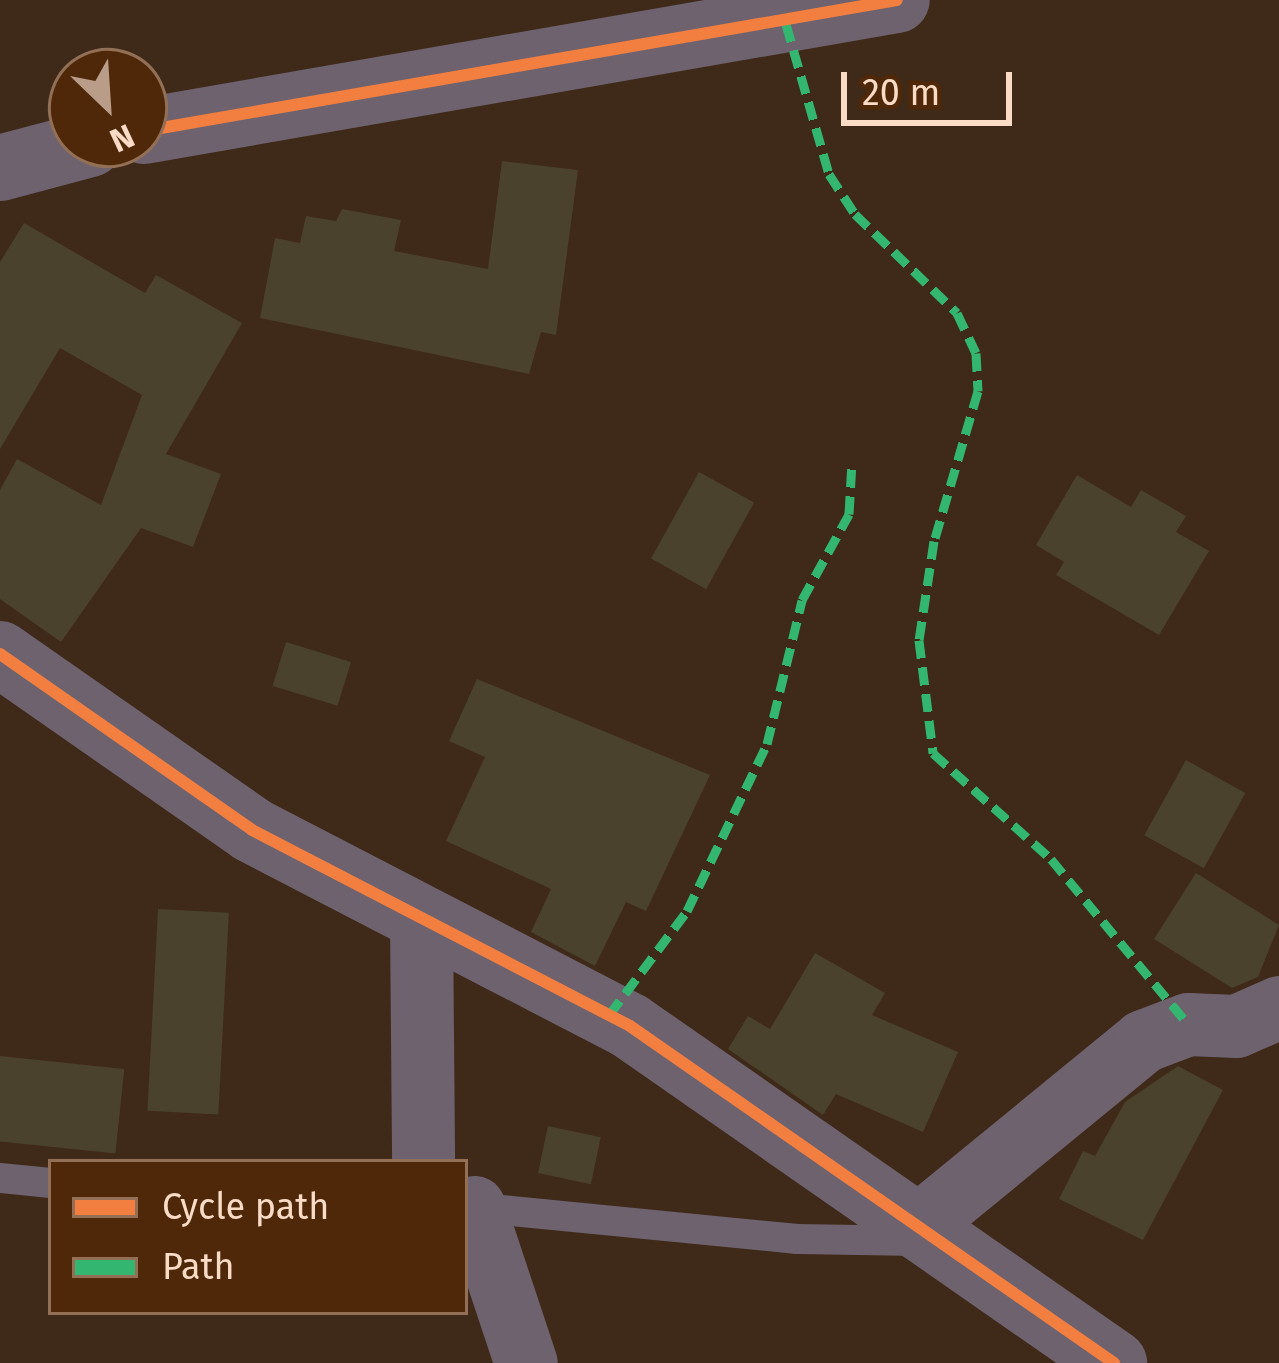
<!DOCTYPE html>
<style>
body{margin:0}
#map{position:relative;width:1279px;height:1363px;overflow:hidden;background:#3f2918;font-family:"Fira Sans",sans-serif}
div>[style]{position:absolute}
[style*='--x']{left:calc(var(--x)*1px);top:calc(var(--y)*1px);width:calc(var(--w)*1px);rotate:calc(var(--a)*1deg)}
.building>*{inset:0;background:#4a422c;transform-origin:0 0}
.service>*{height:30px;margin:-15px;padding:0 15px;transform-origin:15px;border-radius:15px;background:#6d626e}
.minor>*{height:63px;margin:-31.5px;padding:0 31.5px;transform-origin:31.5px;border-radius:31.5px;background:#6d626e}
.tertiary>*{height:66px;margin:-33px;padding:0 33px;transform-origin:33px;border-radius:33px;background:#6d626e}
.quiet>*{height:9px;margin-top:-4.5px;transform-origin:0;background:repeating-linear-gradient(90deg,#33b770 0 18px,transparent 0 27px)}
.cycleway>*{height:12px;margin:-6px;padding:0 6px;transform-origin:6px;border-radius:6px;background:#f27e40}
span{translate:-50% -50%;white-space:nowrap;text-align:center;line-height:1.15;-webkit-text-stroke:10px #4e2809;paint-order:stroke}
.legend{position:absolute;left:48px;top:1159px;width:420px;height:156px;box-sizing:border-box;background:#4e2809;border:3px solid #937055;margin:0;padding:15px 21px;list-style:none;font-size:36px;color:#fadbc6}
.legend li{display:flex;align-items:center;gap:24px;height:60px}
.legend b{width:60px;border:3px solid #937055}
.north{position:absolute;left:48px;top:48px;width:120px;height:120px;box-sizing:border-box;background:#4e2809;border:3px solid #937055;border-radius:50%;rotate:155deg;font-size:33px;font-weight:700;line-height:48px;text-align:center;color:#fadbc6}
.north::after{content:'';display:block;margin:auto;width:42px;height:54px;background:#b99d89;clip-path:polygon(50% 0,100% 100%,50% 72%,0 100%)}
.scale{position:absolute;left:841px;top:72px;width:171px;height:54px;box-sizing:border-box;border:6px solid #fadbc6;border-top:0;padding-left:15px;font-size:36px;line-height:42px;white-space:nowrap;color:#fadbc6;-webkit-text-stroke:9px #4e2809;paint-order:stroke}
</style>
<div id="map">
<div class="building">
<div style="clip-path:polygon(502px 161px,578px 170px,556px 335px,541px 332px,529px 374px,260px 318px,275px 238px,300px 243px,306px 216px,336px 221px,342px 209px,401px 220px,394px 251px,488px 269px)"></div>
<div style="clip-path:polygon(24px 223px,145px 293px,156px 275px,242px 323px,166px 454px,221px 474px,193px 547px,141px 528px,61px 642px,0 599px,0 490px,17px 459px,101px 505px,142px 395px,60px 348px,0 449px,0 262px)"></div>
<div style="left:699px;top:472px;width:63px;height:99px;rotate:29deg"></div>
<div style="clip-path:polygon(1077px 475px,1131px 507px,1141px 490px,1186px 516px,1176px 532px,1209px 551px,1159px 635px,1056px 575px,1064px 562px,1036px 545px)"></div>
<div style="left:286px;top:642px;width:68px;height:46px;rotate:17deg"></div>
<div style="clip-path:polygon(477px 679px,710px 775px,646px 911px,626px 902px,595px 966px,531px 932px,551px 889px,446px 841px,485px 757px,449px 741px)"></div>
<div style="left:1186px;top:760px;width:68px;height:86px;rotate:29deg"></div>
<div style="clip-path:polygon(1196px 873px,1279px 925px,1258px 977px,1232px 988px,1154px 939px)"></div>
<div style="left:158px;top:909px;width:71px;height:202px;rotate:3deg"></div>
<div style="clip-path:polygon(815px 953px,885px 993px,872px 1015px,958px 1052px,923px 1132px,836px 1094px,823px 1115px,728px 1049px,748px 1016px,770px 1029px)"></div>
<div style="left:0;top:1056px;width:125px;height:85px;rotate:6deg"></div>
<div style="clip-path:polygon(1178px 1066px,1223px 1090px,1143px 1240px,1059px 1199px,1083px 1151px,1095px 1156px,1125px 1102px)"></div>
<div style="left:548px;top:1126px;width:54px;height:48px;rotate:12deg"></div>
</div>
<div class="service">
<div style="--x:0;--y:1178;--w:51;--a:5.6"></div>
<div style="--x:471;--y:1207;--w:328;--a:5.6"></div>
<div style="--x:797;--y:1239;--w:122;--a:0.9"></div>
</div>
<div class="minor">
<div style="--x:421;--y:921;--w:241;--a:89.5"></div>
<div style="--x:474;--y:1207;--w:164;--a:71.6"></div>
<div style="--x:916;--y:1227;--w:293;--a:-39.3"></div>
<div style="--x:1143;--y:1041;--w:48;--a:-20.7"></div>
<div style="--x:1188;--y:1024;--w:48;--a:2.4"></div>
<div style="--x:1236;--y:1026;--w:47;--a:-23.8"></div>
</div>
<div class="tertiary">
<div style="--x:144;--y:131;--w:764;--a:-9.87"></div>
<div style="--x:0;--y:168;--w:93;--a:-14.9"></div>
<div style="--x:0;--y:654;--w:307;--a:34.9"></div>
<div style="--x:252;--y:830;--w:426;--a:27.4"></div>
<div style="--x:630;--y:1026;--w:590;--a:34.85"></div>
</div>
<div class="quiet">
<div style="--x:786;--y:24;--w:156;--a:74"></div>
<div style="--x:829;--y:174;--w:48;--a:57"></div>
<div style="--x:855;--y:214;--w:142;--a:44.1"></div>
<div style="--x:957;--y:313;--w:44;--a:64.6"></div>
<div style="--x:976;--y:353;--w:38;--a:87"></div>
<div style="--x:978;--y:391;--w:156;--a:106.3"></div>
<div style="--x:934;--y:541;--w:100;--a:98.6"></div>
<div style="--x:919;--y:640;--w:114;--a:82.9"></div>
<div style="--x:933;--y:753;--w:159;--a:41.9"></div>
<div style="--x:1051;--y:859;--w:214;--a:50.3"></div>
<div style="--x:609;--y:1015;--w:130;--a:-53.1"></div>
<div style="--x:687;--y:911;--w:185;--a:-64.4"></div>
<div style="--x:767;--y:744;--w:148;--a:-76.3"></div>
<div style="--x:802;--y:600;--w:98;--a:-61.3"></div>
<div style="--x:849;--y:514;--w:52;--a:-86.7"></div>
</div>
<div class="cycleway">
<div style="--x:144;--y:131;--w:764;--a:-9.87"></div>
<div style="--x:0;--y:654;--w:307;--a:34.9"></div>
<div style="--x:252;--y:830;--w:426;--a:27.4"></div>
<div style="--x:630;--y:1026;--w:590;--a:34.85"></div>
</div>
<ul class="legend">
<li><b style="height:15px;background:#f27e40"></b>Cycle path</li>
<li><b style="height:15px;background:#33b770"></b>Path</li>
</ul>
<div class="north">N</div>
<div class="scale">20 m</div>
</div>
